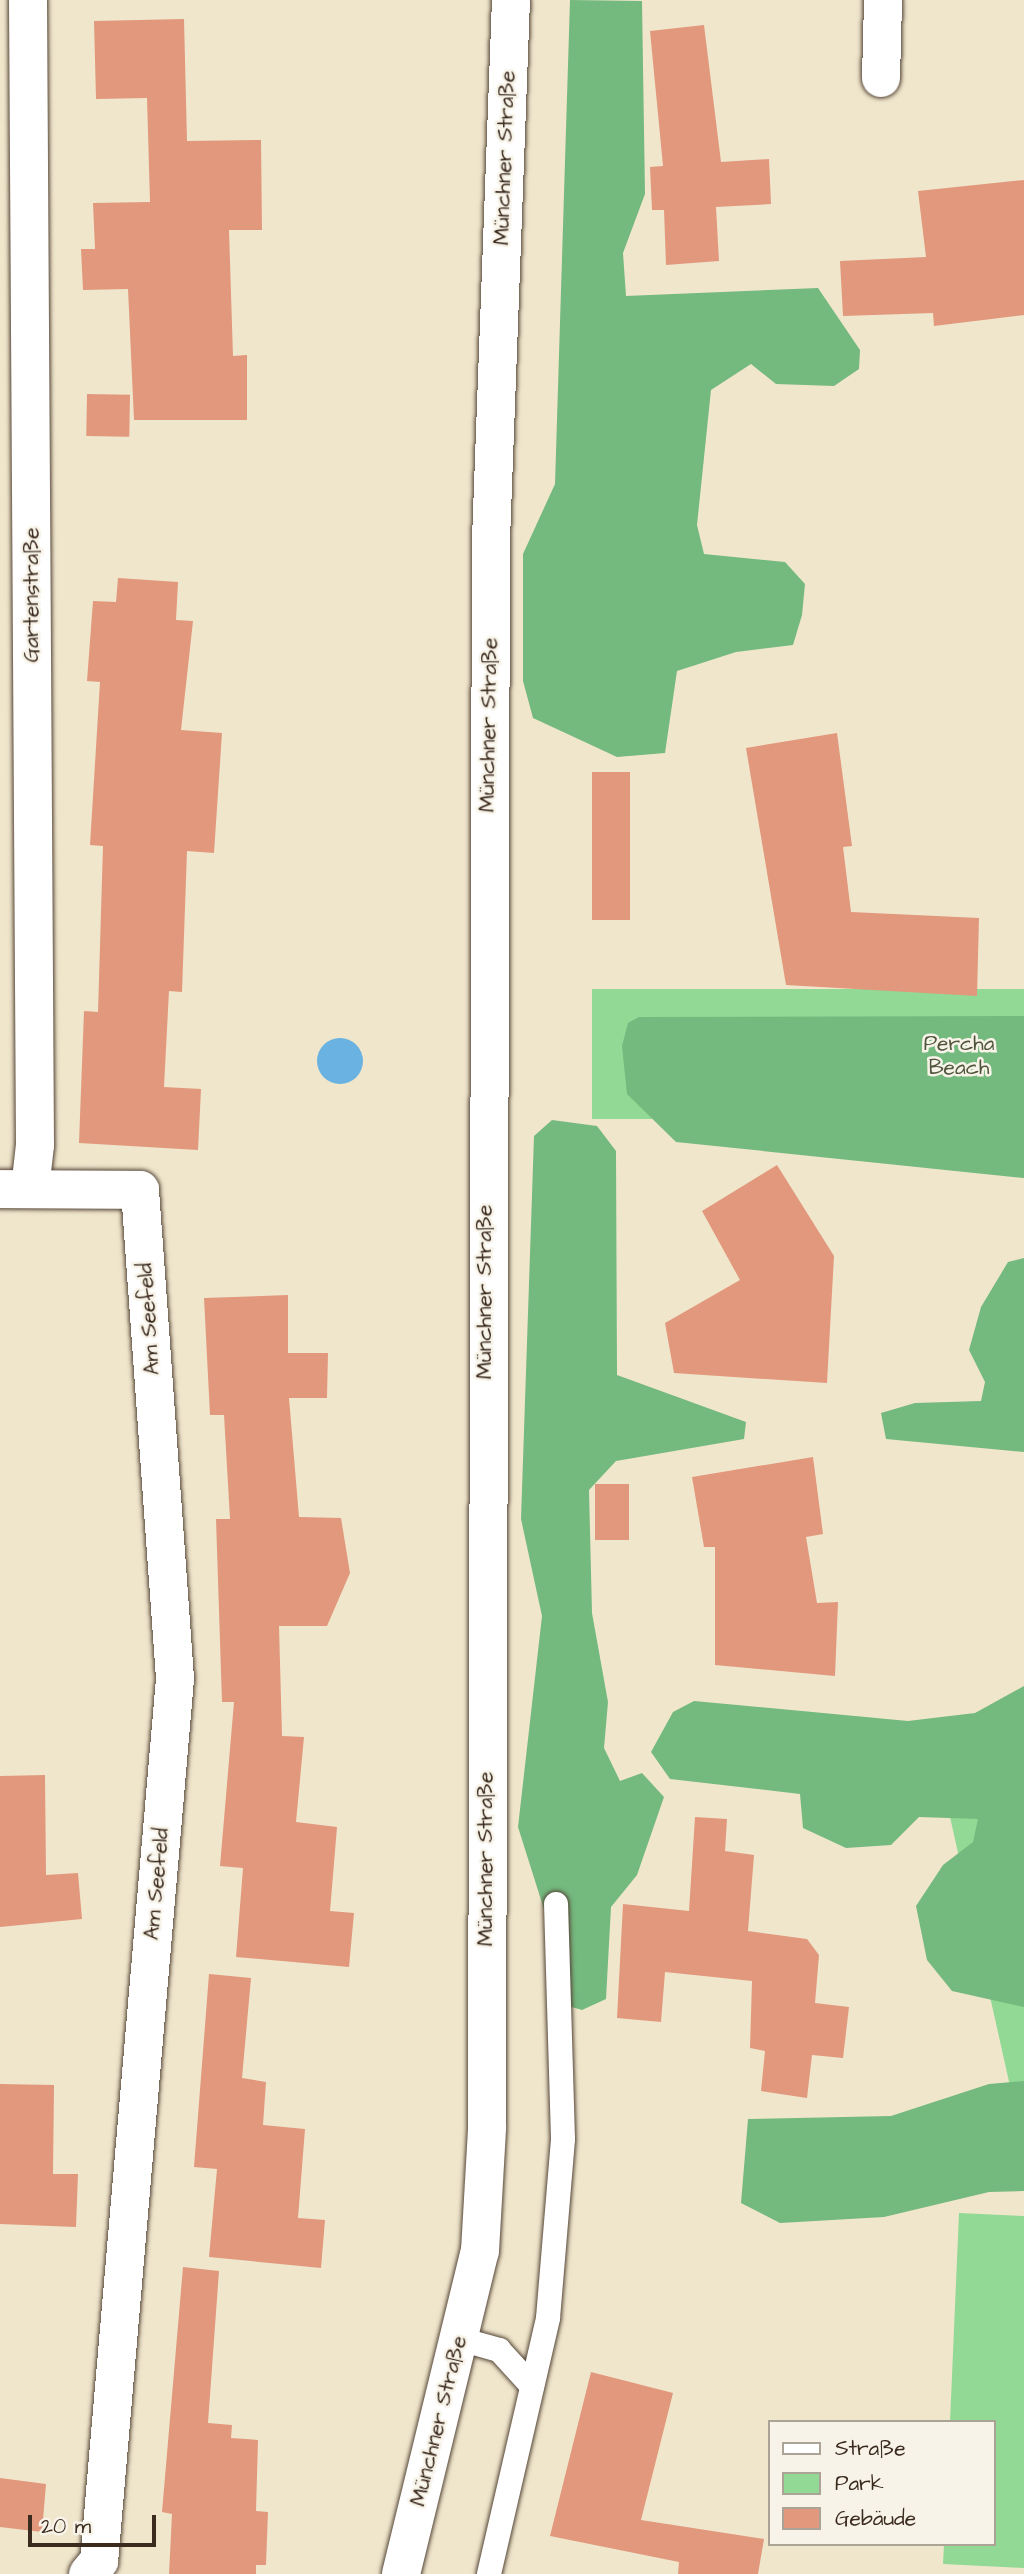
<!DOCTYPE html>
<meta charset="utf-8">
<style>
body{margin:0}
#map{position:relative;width:1024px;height:2574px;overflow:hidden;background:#f0e6cc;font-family:"Architects Daughter",sans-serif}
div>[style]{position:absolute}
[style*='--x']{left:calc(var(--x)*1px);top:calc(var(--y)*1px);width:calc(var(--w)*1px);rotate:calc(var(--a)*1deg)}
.green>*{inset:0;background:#91d994;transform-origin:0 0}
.forest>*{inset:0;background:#74b97e}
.water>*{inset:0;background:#6ab2e1}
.round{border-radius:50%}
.building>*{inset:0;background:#e1987d;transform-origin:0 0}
.roads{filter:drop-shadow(0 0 2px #564638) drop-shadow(0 0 2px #564638)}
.service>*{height:24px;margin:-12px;padding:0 12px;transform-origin:12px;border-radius:12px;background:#fff}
.minor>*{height:38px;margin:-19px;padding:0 19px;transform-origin:19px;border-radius:19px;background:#fff}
.secondary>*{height:38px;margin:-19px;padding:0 19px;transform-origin:19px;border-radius:19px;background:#fff}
span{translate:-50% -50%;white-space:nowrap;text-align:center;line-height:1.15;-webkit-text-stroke:5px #f7f3e8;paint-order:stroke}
.street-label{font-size:21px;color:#3b2a1e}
.park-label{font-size:21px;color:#50563c}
.legend{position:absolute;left:768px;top:2420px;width:228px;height:126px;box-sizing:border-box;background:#f7f3e8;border:2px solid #aca397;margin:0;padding:9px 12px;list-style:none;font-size:21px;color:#3b2a1e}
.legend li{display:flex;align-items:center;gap:14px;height:35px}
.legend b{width:35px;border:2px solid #aca397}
.scale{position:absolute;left:28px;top:2515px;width:128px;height:32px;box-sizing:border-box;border:4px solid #3b2a1e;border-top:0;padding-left:9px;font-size:21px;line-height:24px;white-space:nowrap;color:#3b2a1e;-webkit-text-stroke:5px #f7f3e8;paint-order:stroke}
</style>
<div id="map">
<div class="green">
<div style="left:1024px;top:989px;width:130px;height:432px;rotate:90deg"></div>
<div style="clip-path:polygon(1024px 1759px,1024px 2149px,940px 1772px)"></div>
<div style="clip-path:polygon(959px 2213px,1024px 2216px,1024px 2568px,943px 2564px,944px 2544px,994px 2544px,994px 2422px,950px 2422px)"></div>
</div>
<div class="forest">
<div style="clip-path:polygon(570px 0,642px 1px,645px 194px,623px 253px,626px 296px,818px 288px,860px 350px,859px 369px,834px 386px,776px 384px,751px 364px,711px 390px,697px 525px,704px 554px,785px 562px,805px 584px,802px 615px,793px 645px,736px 652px,677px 671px,665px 753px,617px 757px,533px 718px,523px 681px,523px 554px,555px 484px)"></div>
<div style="clip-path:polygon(1024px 1016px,1024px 1178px,676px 1142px,627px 1094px,622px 1046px,628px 1023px,639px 1017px)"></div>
<div style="clip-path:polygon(552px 1120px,597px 1126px,616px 1151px,617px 1375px,746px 1422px,744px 1439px,616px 1461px,589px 1490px,592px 1613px,608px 1702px,604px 1748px,620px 1781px,642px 1773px,664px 1797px,637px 1875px,611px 1907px,606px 1999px,582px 2010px,568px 2006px,570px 1951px,548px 1922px,518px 1827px,542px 1616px,521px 1519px,534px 1136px)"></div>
<div style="clip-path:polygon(1024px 1258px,1024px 1452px,886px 1439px,881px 1413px,915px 1403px,981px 1401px,985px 1382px,969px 1350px,981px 1307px,1008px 1262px)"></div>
<div style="clip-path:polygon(1024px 1686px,1024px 2007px,952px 1991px,927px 1960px,916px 1906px,943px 1865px,973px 1842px,978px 1819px,919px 1817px,891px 1845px,846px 1848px,803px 1828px,800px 1794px,670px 1779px,651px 1752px,673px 1712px,694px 1701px,908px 1721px,975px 1713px)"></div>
<div style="clip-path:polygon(1024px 2081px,1024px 2191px,989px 2192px,884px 2217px,780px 2223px,741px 2203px,748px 2119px,891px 2116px,989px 2084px)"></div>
</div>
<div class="water">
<div class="round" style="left:317px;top:1038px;width:46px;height:46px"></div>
</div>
<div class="building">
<div style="clip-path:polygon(184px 19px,187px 141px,261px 140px,262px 230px,229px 230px,233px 356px,247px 355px,247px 420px,134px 420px,128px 289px,83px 290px,81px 249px,95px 249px,93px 203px,150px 202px,147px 98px,96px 99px,94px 21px)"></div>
<div style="clip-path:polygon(704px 25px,721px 162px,769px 159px,771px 204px,716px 207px,719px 261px,666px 265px,664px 210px,652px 210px,650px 167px,663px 166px,650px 31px)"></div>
<div style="clip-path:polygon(1024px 180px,1024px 315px,934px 326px,933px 313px,843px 316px,840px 261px,926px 257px,918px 191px)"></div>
<div style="left:87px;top:394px;width:43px;height:42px;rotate:1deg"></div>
<div style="clip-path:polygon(118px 578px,178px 582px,176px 620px,193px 621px,181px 730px,222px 733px,214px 853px,187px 851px,182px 992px,169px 991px,164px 1087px,201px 1089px,198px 1150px,79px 1143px,84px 1011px,98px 1012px,103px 846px,90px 845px,100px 682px,87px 681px,93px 601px,116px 602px)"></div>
<div style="clip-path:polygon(837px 733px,852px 846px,843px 847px,851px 912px,979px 918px,977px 996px,786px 985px,746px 748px)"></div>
<div style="left:592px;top:772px;width:38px;height:148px"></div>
<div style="clip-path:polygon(777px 1165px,834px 1256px,827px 1383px,674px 1373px,665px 1323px,740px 1280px,702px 1211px)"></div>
<div style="clip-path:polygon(288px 1295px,288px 1353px,328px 1353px,327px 1398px,289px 1398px,299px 1517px,341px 1518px,350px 1573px,327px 1626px,279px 1626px,282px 1736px,304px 1737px,296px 1822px,337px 1827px,330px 1911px,354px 1913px,349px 1967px,236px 1957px,243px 1868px,220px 1866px,234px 1702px,222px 1702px,216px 1519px,230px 1519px,224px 1415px,210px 1415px,204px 1298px)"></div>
<div style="clip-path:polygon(813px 1457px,823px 1534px,806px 1537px,817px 1603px,838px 1602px,835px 1676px,715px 1665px,715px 1547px,704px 1547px,692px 1477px)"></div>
<div style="left:595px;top:1484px;width:34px;height:56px"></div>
<div style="clip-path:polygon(45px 1775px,46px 1875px,78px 1873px,82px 1919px,0 1927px,0 1776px)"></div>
<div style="clip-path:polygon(695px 1817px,727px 1819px,725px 1851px,754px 1855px,748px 1931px,807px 1939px,819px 1955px,815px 2003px,849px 2007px,843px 2058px,812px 2055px,807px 2098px,761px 2091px,765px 2051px,750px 2048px,752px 1981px,665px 1972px,661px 2022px,617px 2018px,623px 1904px,689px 1911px)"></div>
<div style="clip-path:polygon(209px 1974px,251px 1978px,242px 2078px,266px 2082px,263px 2125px,305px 2129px,298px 2218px,325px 2220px,321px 2268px,209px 2257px,217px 2169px,194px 2167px)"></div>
<div style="clip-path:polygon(0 2084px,54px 2085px,53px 2174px,78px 2174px,76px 2227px,0 2224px)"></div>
<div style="clip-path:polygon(183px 2267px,219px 2271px,208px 2423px,232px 2425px,231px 2438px,258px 2440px,256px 2511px,268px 2512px,266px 2565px,256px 2565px,256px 2574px,169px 2574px,172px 2514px,162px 2512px)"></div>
<div style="clip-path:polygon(591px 2372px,673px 2393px,641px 2520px,764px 2539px,758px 2574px,678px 2574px,679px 2562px,550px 2536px)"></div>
<div style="clip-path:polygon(0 2478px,46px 2484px,42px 2532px,0 2527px)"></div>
</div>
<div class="roads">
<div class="service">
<div style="--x:460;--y:2339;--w:41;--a:15.8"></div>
<div style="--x:499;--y:2350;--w:49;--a:47.5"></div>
<div style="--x:489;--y:2574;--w:263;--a:-77"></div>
<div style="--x:548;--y:2318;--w:180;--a:-85.2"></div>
<div style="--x:563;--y:2139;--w:235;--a:-91.7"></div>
</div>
<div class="minor">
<div style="--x:28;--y:0;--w:1145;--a:89.65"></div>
<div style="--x:35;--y:1145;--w:44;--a:96.5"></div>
<div style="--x:881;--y:78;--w:78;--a:-88.5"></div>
<div style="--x:0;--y:1189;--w:140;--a:0.4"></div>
<div style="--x:140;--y:1190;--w:490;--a:85.9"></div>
<div style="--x:175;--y:1679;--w:885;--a:94.92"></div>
<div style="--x:99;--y:2561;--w:17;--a:130"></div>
</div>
<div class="secondary">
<div style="--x:401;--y:2574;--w:333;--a:-76.3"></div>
<div style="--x:480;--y:2251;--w:123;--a:-86.7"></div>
<div style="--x:487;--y:2128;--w:1588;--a:-89.86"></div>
<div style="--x:491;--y:540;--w:540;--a:-87.88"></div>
</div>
</div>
<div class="street-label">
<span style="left:505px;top:158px;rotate:-88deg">Münchner Straße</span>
<span style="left:32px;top:595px;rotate:-90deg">Gartenstraße</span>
<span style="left:489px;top:725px;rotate:-89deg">Münchner Straße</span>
<span style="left:485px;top:1292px;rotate:-90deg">Münchner Straße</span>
<span style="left:149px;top:1319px;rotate:-94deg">Am Seefeld</span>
<span style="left:486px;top:1859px;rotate:-90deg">Münchner Straße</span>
<span style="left:157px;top:1884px;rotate:-85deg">Am Seefeld</span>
<span style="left:439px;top:2421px;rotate:-76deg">Münchner Straße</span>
</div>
<div class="park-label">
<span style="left:959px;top:1056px">Percha<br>Beach</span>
</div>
<ul class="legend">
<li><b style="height:9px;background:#fff"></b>Straße</li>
<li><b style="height:19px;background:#91d994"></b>Park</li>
<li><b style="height:19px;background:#e1987d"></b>Gebäude</li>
</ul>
<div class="scale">20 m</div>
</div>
